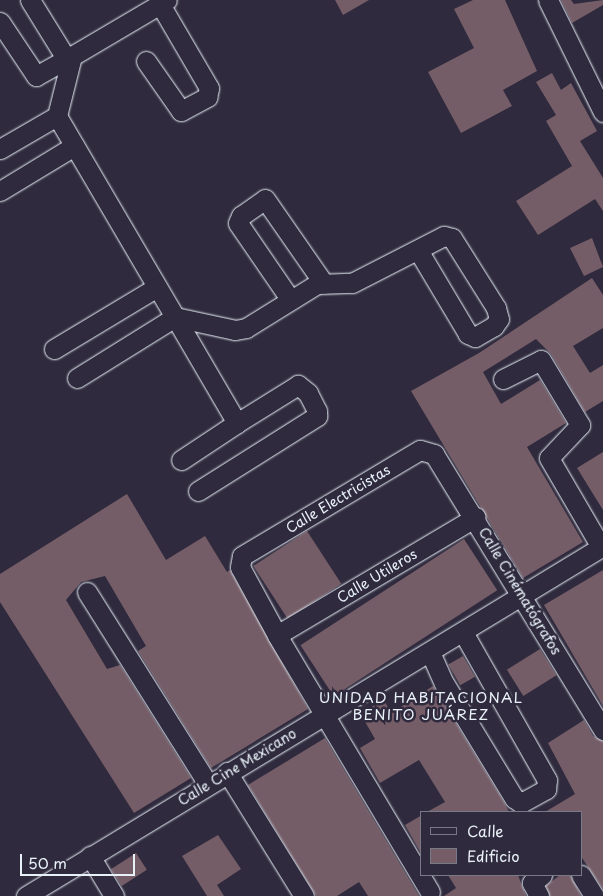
<!DOCTYPE html>
<meta charset="utf-8">
<style>
body{margin:0}
#map{position:relative;width:603px;height:896px;overflow:hidden;background:#2f2a3d;font-family:"Playpen Sans",sans-serif}
div>[style]{position:absolute}
[style*='--x']{left:calc(var(--x)*1px);top:calc(var(--y)*1px);width:calc(var(--w)*1px);rotate:calc(var(--a)*1deg)}
.building>*{inset:0;background:#755d68;transform-origin:0 0}
.roads{filter:drop-shadow(0 0 1px #e8f1f8) drop-shadow(0 0 1px #e8f1f8)}
.minor>*{height:19px;margin:-9.5px;padding:0 9.5px;transform-origin:9.5px;border-radius:9.5px;background:#2f2a3d}
span{translate:-50% -50%;white-space:nowrap;text-align:center;line-height:1.15;-webkit-text-stroke:5px #2f2a3d;paint-order:stroke}
.street-label{font-size:14px;color:#e8f1f8}
.neighbourhood-label{font-size:15px;color:#e8f1f8;letter-spacing:1px}
.legend{position:absolute;left:420px;top:811px;width:162px;height:65px;box-sizing:border-box;background:#2f2a3d;border:1px solid #797a88;margin:0;padding:6px 9px;list-style:none;font-size:15px;color:#e8f1f8}
.legend li{display:flex;align-items:center;gap:10px;height:25px}
.legend b{width:25px;border:1px solid #797a88}
.scale{position:absolute;left:20px;top:854px;width:115px;height:22px;box-sizing:border-box;border:2px solid #e8f1f8;border-top:0;padding-left:6px;font-size:15px;line-height:18px;white-space:nowrap;color:#e8f1f8;-webkit-text-stroke:4px #2f2a3d;paint-order:stroke}
</style>
<div id="map">
<div class="building">
<div style="clip-path:polygon(335px 0,369px 0,343px 15px)"></div>
<div style="clip-path:polygon(473px 0,505px 0,537px 71px,503px 90px,512px 106px,461px 133px,428px 72px,474px 48px,454px 9px)"></div>
<div style="clip-path:polygon(561px 0,571px 0,574px 4px,603px 0,603px 5px,572px 23px)"></div>
<div style="clip-path:polygon(552px 73px,561px 90px,571px 83px,597px 131px,580px 141px,603px 178px,603px 211px,595px 199px,538px 235px,516px 201px,572px 166px,546px 121px,556px 115px,536px 82px)"></div>
<div style="clip-path:polygon(592px 238px,603px 267px,584px 276px,570px 248px)"></div>
<div style="clip-path:polygon(592px 278px,603px 295px,603px 328px,573px 346px,590px 373px,603px 365px,603px 401px,585px 412px,551px 354px,536px 339px,483px 372px,501px 404px,540px 380px,566px 423px,527px 447px,583px 542px,523px 578px,411px 391px,479px 353px)"></div>
<div style="clip-path:polygon(603px 452px,603px 510px,577px 468px)"></div>
<div style="clip-path:polygon(127px 494px,166px 560px,205px 536px,227px 572px,230px 570px,308px 709px,211px 768px,138px 651px,146px 646px,105px 576px,81px 582px,66px 600px,107px 669px,120px 665px,191px 778px,134px 813px,0 602px,0 574px)"></div>
<div style="left:307px;top:531px;width:63px;height:64px;rotate:57deg"></div>
<div style="left:464px;top:539px;width:61px;height:195px;rotate:57deg"></div>
<div style="clip-path:polygon(603px 570px,603px 706px,544px 605px)"></div>
<div style="left:540px;top:649px;width:31px;height:39px;rotate:58deg"></div>
<div style="left:463px;top:656px;width:24px;height:17px;rotate:60deg"></div>
<div style="clip-path:polygon(433px 686px,505px 804px,509px 812px,427px 812px,445px 802px,419px 760px,380px 783px,360px 748px,375px 739px,360px 713px,384px 700px,391px 713px)"></div>
<div style="clip-path:polygon(584px 720px,593px 736px,603px 741px,603px 889px,582px 858px,582px 812px,545px 812px,575px 794px,548px 743px)"></div>
<div style="clip-path:polygon(325px 738px,369px 812px,419px 896px,368px 896px,359px 882px,337px 896px,316px 896px,248px 785px)"></div>
<div style="clip-path:polygon(422px 815px,422px 855px,405px 825px)"></div>
<div style="clip-path:polygon(218px 835px,241px 869px,217px 885px,224px 896px,207px 896px,182px 856px)"></div>
<div style="left:136px;top:853px;width:20px;height:30px;rotate:57deg"></div>
<div style="clip-path:polygon(448px 875px,518px 875px,526px 896px,444px 896px,456px 888px)"></div>
<div style="clip-path:polygon(560px 875px,570px 875px,581px 896px,550px 896px,546px 886px)"></div>
</div>
<div class="roads">
<div class="minor">
<div style="--x:30;--y:0;--w:70;--a:58.3"></div>
<div style="--x:548;--y:0;--w:125;--a:63.8"></div>
<div style="--x:0;--y:22;--w:65;--a:56.3"></div>
<div style="--x:36;--y:76;--w:41;--a:-29.1"></div>
<div style="--x:146;--y:61;--w:61;--a:55"></div>
<div style="--x:181;--y:111;--w:30;--a:-28"></div>
<div style="--x:207;--y:97;--w:9;--a:-77"></div>
<div style="--x:209;--y:88;--w:97;--a:-120.3"></div>
<div style="--x:57;--y:116;--w:233;--a:59.6"></div>
<div style="--x:175;--y:317;--w:61;--a:12.2"></div>
<div style="--x:235;--y:330;--w:11;--a:-10"></div>
<div style="--x:246;--y:328;--w:84;--a:-31.8"></div>
<div style="--x:317;--y:284;--w:35;--a:-2"></div>
<div style="--x:352;--y:283;--w:103;--a:-27.1"></div>
<div style="--x:444;--y:236;--w:8;--a:14"></div>
<div style="--x:452;--y:238;--w:83;--a:57.8"></div>
<div style="--x:496;--y:308;--w:11;--a:75"></div>
<div style="--x:499;--y:319;--w:9;--a:126"></div>
<div style="--x:494;--y:326;--w:22;--a:150"></div>
<div style="--x:475;--y:337;--w:8;--a:-157"></div>
<div style="--x:468;--y:334;--w:98;--a:-120.8"></div>
<div style="--x:0;--y:149;--w:66;--a:-30.1"></div>
<div style="--x:57;--y:116;--w:62;--a:-76"></div>
<div style="--x:72;--y:56;--w:110;--a:-30.5"></div>
<div style="--x:0;--y:191;--w:87;--a:-31.3"></div>
<div style="--x:290;--y:299;--w:92;--a:-124.4"></div>
<div style="--x:238;--y:223;--w:8;--a:-67"></div>
<div style="--x:241;--y:216;--w:29;--a:-35"></div>
<div style="--x:265;--y:199;--w:103;--a:55.2"></div>
<div style="--x:54;--y:349;--w:120;--a:-31"></div>
<div style="--x:77;--y:378;--w:115;--a:-31.9"></div>
<div style="--x:175;--y:317;--w:123;--a:59.7"></div>
<div style="--x:237;--y:423;--w:67;--a:146.5"></div>
<div style="--x:503;--y:379;--w:42;--a:-26.6"></div>
<div style="--x:541;--y:360;--w:76;--a:59"></div>
<div style="--x:580;--y:425;--w:45;--a:133.2"></div>
<div style="--x:549;--y:458;--w:103;--a:59.7"></div>
<div style="--x:198;--y:491;--w:141;--a:-32.2"></div>
<div style="--x:317;--y:416;--w:5;--a:-90"></div>
<div style="--x:317;--y:411;--w:20;--a:-117"></div>
<div style="--x:308;--y:393;--w:13;--a:-141"></div>
<div style="--x:298;--y:385;--w:72;--a:148.1"></div>
<div style="--x:87;--y:592;--w:227;--a:57.8"></div>
<div style="--x:277;--y:635;--w:231;--a:-30.7"></div>
<div style="--x:430;--y:652;--w:34;--a:66"></div>
<div style="--x:444;--y:683;--w:135;--a:58.7"></div>
<div style="--x:514;--y:798;--w:9;--a:36"></div>
<div style="--x:521;--y:803;--w:29;--a:-29"></div>
<div style="--x:546;--y:789;--w:9;--a:-84"></div>
<div style="--x:547;--y:780;--w:170;--a:-119.6"></div>
<div style="--x:227;--y:772;--w:146;--a:58.2"></div>
<div style="--x:90;--y:856;--w:47;--a:59"></div>
<div style="--x:581;--y:875;--w:25;--a:58"></div>
<div style="--x:430;--y:892;--w:299;--a:-120.8"></div>
<div style="--x:277;--y:635;--w:77;--a:-118.6"></div>
<div style="--x:240;--y:567;--w:11;--a:-80"></div>
<div style="--x:242;--y:556;--w:207;--a:-30.8"></div>
<div style="--x:420;--y:450;--w:15;--a:16"></div>
<div style="--x:434;--y:454;--w:324;--a:58.5"></div>
<div style="--x:26;--y:896;--w:675;--a:-31.24"></div>
<div style="--x:539;--y:896;--w:15;--a:-118"></div>
<div style="--x:532;--y:883;--w:13;--a:-39"></div>
</div>
</div>
<div class="street-label">
<span style="left:338px;top:499px;rotate:-31deg">Calle Electricistas</span>
<span style="left:377px;top:576px;rotate:-31deg">Calle Utileros</span>
<span style="left:520px;top:591px;rotate:59deg">Calle Cinématógrafos</span>
<span style="left:237px;top:767px;rotate:-31deg">Calle Cine Mexicano</span>
</div>
<div class="neighbourhood-label">
<span style="left:421px;top:705px">UNIDAD HABITACIONAL<br>BENITO JUÁREZ</span>
</div>
<ul class="legend">
<li><b style="height:6px;background:#2f2a3d"></b>Calle</li>
<li><b style="height:14px;background:#755d68"></b>Edificio</li>
</ul>
<div class="scale">50 m</div>
</div>
